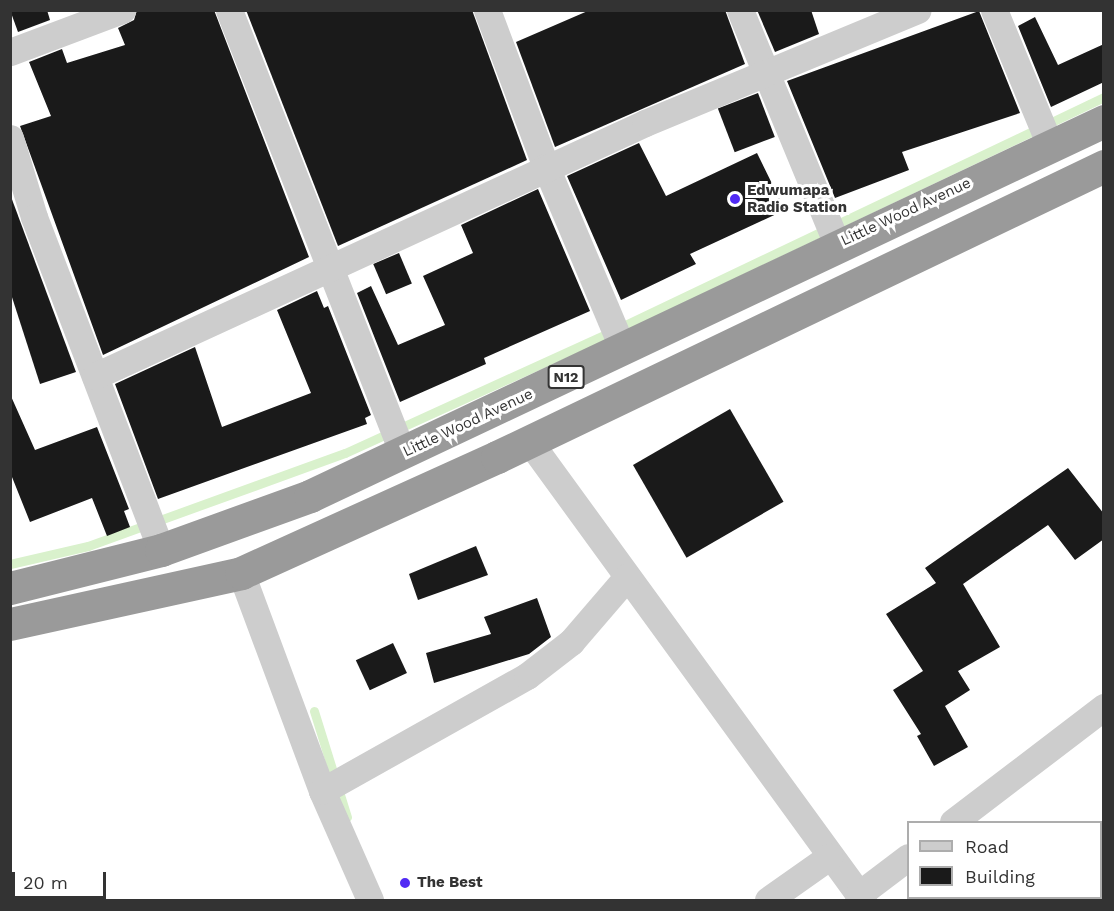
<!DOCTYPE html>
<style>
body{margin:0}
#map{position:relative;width:1114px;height:911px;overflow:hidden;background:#fff;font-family:"Work Sans",sans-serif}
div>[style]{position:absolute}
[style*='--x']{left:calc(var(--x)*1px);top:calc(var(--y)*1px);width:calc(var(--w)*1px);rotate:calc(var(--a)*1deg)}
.stream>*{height:9px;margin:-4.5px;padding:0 4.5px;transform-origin:4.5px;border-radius:4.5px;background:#d9f1cc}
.building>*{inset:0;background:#1a1a1a;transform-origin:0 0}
.street>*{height:27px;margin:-13.5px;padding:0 13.5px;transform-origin:13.5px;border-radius:13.5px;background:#cdcdcd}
.highway>*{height:33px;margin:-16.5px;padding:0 16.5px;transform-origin:16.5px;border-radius:16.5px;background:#9a9a9a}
.dots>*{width:16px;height:16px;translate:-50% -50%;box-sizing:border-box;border:3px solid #fff;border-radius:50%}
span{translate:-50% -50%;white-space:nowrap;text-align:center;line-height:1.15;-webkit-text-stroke:6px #fff;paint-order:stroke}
.shield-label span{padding:2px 4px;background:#fff;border:2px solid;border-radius:4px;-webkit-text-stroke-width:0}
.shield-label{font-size:14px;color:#333;font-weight:700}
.poi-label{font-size:15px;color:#333;font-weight:700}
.left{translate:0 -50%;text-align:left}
.street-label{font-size:15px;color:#333}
.frame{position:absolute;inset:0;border:12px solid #333;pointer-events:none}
.legend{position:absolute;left:907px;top:821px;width:195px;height:78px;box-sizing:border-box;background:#fff;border:2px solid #adadad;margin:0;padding:8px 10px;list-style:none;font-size:18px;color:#333}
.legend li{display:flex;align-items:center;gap:12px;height:30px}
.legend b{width:30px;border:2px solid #adadad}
.scale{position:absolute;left:12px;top:872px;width:94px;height:27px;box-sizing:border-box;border:3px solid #333;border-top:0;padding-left:8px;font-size:18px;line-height:21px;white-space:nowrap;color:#333;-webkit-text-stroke:4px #fff;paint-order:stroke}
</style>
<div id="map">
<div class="stream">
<div style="--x:10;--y:564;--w:80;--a:-13"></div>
<div style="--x:88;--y:546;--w:273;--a:-19.9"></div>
<div style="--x:345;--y:453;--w:285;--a:-24.5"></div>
<div style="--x:604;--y:335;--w:554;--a:-25.45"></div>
<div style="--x:314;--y:711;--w:111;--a:72.7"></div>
</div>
<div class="building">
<div style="clip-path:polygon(10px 10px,47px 10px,50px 20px,18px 32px)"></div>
<div style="clip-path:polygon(137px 10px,214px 10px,309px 257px,103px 355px,20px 126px,51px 116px,29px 62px,62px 49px,67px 63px,125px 45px,118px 28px,134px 20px)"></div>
<div style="clip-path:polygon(246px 10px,472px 10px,527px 160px,338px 246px)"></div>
<div style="clip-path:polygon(590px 10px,725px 10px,745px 64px,555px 147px,516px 42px)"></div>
<div style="clip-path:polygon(757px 10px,811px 10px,819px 34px,775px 52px)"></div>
<div style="clip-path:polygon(979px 11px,1020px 113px,902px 152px,909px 170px,835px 198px,787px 81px)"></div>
<div style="clip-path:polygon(1035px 17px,1058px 65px,1104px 44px,1104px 82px,1051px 107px,1018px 26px)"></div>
<div style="left:758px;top:93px;width:47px;height:43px;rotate:69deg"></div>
<div style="clip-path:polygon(639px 143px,666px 196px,757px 153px,785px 210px,690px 254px,696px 264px,621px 300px,567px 176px)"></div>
<div style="clip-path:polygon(538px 189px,590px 311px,484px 358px,486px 364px,400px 402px,357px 293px,371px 286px,398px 345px,445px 325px,423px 276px,473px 253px,461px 225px)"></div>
<div style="clip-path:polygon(10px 194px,76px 372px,40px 384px,10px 291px)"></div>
<div style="left:399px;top:253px;width:33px;height:28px;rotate:67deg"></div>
<div style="clip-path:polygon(317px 291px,324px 308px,328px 306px,371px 415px,365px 418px,367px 424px,158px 499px,115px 384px,195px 347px,222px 427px,311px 393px,277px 310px)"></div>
<div style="clip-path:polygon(10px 394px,35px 450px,97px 427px,129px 509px,124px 511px,130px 527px,107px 536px,92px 498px,30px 522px,10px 472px)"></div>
<div style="left:730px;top:409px;width:107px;height:112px;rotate:60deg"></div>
<div style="clip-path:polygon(1068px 468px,1104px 514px,1104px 539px,1075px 560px,1048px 525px,963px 584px,1000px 647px,958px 671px,970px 690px,945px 706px,968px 747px,934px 766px,917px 736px,921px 734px,893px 690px,923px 671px,886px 614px,936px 583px,925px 568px)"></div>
<div style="clip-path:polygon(476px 546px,488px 575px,418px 600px,409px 574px)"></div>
<div style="clip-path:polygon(537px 598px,551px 637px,529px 654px,434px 683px,426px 653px,491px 634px,484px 617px)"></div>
<div style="left:393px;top:643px;width:33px;height:41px;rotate:65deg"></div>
</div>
<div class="street">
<div style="--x:229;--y:10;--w:477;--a:68.6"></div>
<div style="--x:487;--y:10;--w:168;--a:69.4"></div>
<div style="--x:546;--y:167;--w:198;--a:67.1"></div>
<div style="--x:740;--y:10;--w:253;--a:67.5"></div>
<div style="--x:994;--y:10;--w:146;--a:67.5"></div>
<div style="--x:10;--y:52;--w:120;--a:-20.6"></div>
<div style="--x:10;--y:138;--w:83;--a:73.1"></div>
<div style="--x:34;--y:217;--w:356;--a:69.1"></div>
<div style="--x:95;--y:376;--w:605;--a:-24.7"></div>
<div style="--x:645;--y:123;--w:295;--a:-22.5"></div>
<div style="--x:529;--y:441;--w:568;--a:53.96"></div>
<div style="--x:241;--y:573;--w:233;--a:69.6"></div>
<div style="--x:322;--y:791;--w:119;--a:66.2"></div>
<div style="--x:322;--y:791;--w:235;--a:-29.3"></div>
<div style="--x:527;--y:676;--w:56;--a:-37.7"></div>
<div style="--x:571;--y:642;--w:86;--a:-49.3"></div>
<div style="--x:953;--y:822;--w:190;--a:-37.3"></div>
<div style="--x:858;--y:895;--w:63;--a:-37.2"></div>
<div style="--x:768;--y:900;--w:75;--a:-35.2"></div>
</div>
<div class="highway">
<div style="--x:10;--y:588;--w:156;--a:-14.1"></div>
<div style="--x:161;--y:550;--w:158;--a:-19.9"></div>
<div style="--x:310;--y:496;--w:878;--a:-25.28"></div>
<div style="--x:10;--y:624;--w:237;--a:-12.4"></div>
<div style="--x:241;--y:573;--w:281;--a:-24.4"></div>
<div style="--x:497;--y:457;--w:673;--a:-25.61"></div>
</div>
<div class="dots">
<div style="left:735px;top:199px;background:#512af4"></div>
<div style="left:405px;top:883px;background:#512af4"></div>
</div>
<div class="shield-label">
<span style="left:566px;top:377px">N12</span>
</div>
<div class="poi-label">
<span class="left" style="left:747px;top:199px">Edwumapa<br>Radio Station</span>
<span class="left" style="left:417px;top:883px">The Best</span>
</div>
<div class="street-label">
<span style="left:906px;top:212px;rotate:-25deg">Little Wood Avenue</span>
<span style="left:468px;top:423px;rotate:-25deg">Little Wood Avenue</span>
</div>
<div class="frame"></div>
<ul class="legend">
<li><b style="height:8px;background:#cdcdcd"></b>Road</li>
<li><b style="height:16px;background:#1a1a1a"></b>Building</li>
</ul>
<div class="scale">20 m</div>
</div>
